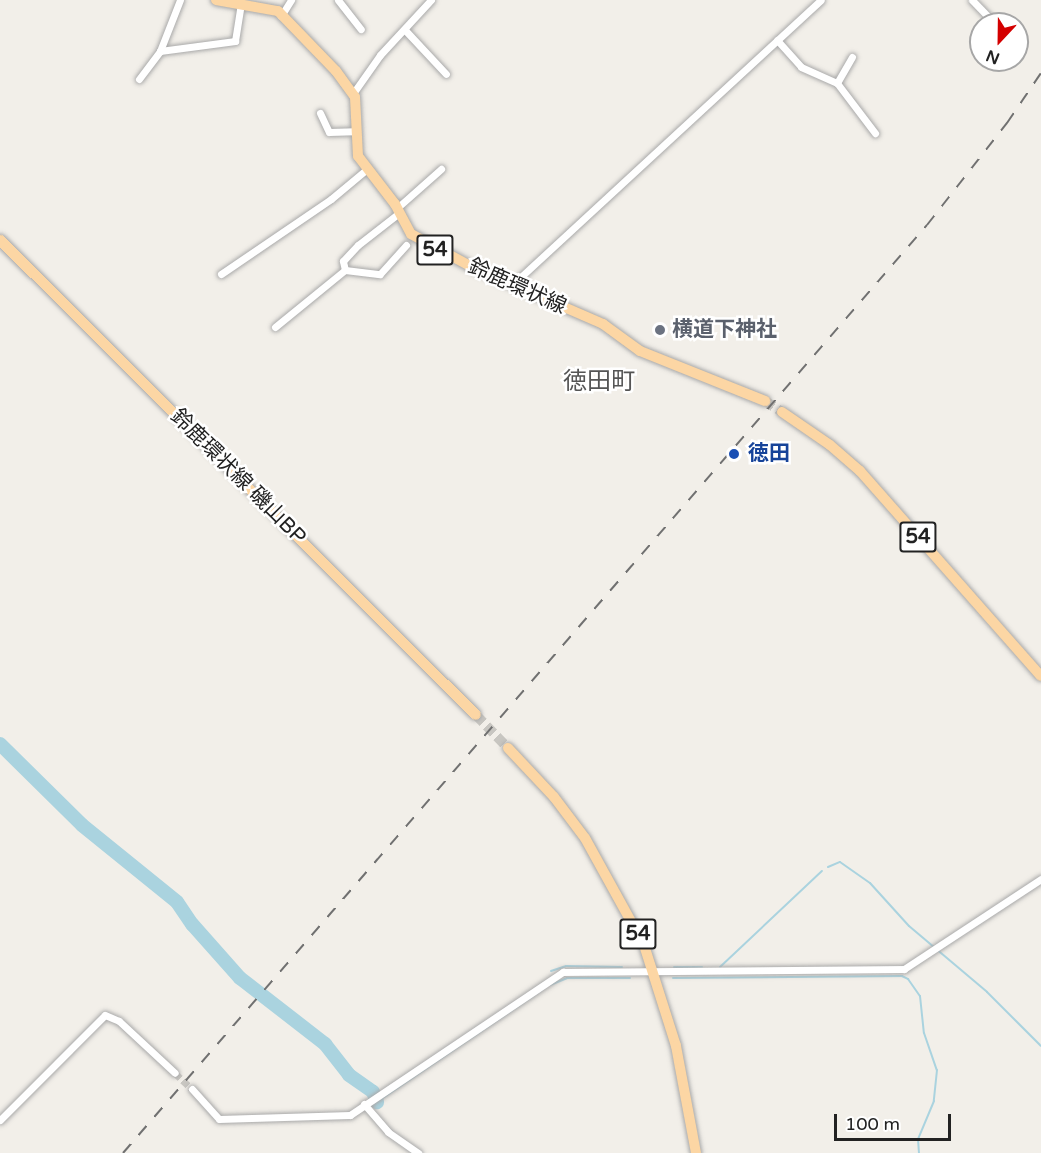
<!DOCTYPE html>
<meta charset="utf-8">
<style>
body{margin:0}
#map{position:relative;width:1041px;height:1153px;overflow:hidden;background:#f2efe9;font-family:"Varela Round","Noto Sans JP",sans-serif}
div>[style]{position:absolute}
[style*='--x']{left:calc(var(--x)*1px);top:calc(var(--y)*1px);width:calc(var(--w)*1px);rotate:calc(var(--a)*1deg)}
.stream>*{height:2px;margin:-1px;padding:0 1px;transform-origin:1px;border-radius:1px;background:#aad3df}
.river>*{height:14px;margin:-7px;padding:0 7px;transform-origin:7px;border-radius:7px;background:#aad3df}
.street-tunnel>*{height:7px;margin-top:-3.5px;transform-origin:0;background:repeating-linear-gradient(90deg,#c8c6c1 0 7px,transparent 0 10.5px)}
.primary-tunnel>*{height:10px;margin-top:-5px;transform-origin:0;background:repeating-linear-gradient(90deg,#c8c6c1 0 10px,transparent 0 15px)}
.roads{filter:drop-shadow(0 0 2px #a9a9a9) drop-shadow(0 0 2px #a9a9a9)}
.street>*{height:7px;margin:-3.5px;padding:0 3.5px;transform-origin:3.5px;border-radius:3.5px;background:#fff}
.primary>*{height:10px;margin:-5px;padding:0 5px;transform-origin:5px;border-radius:5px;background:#fcd6a4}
.rail>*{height:2px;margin-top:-1px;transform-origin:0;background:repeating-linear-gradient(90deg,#707070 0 12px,transparent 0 24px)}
.dots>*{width:16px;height:16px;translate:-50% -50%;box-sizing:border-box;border:3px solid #fff;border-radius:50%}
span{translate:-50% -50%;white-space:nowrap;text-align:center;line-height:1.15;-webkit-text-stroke:5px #fff;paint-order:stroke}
.shield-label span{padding:2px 4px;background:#fff;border:2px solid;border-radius:4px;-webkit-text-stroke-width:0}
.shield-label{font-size:20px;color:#222;font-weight:700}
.street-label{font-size:21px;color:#222}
.worship-label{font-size:21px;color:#5b616d;font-weight:700}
.left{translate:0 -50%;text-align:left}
.transit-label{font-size:21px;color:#164399;font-weight:700}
.quarter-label{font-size:24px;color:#555}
.north{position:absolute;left:969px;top:12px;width:60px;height:60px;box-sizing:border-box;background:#fff;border:2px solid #a7a7a7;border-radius:50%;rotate:202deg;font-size:16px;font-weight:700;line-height:24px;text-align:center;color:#222}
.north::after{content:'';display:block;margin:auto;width:21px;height:27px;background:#d40000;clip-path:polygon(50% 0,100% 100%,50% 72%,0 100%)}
.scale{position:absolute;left:834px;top:1114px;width:117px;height:27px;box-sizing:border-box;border:3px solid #222;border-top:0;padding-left:8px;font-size:18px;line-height:21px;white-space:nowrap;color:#222;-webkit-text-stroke:4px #fff;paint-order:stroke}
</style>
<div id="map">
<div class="stream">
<div style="--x:828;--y:867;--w:13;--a:-23"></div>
<div style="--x:840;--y:862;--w:37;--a:35"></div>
<div style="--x:870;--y:883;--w:58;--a:47.8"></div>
<div style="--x:909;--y:926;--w:102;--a:40.2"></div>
<div style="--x:987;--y:992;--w:76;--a:45"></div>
<div style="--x:674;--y:967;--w:28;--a:0"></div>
<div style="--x:720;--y:967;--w:140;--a:-43.3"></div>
<div style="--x:551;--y:971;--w:16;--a:-18"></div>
<div style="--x:566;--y:966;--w:56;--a:1"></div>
<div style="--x:673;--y:978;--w:229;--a:-0.5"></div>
<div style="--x:902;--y:976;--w:7;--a:27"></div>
<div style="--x:908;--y:979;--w:21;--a:55"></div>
<div style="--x:920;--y:996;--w:37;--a:84"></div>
<div style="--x:924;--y:1033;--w:39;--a:71"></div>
<div style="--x:937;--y:1070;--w:31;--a:96"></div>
<div style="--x:934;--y:1101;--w:41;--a:112.8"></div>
<div style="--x:918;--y:1139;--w:14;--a:86"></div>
<div style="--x:550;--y:985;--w:18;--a:-22"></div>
<div style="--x:567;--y:978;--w:63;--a:0"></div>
<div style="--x:377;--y:1102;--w:203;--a:-34.2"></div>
</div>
<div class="river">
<div style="--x:0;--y:744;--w:115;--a:44.6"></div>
<div style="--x:82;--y:825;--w:122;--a:39"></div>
<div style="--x:177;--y:902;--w:27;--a:56"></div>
<div style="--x:192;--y:924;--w:72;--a:48.4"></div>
<div style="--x:240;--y:978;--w:108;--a:37.8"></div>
<div style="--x:325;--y:1044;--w:39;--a:52"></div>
<div style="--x:349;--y:1075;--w:29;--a:35"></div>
<div style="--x:373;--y:1092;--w:11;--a:68"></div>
</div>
<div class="street-tunnel">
<div style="--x:175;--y:1073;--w:23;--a:43"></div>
</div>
<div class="primary-tunnel">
<div style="--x:765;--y:401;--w:20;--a:33"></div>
<div style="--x:476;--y:715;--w:46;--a:45.9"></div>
</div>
<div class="roads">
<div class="street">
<div style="--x:338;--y:0;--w:37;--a:52"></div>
<div style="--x:972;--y:0;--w:33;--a:46"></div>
<div style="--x:281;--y:16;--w:19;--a:-58"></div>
<div style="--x:405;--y:30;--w:60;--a:47"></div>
<div style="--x:777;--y:40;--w:36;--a:48"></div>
<div style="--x:801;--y:67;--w:39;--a:24"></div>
<div style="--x:837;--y:83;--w:63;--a:52.8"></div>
<div style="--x:160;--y:51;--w:55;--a:-68.6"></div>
<div style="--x:139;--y:79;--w:35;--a:-53"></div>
<div style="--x:160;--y:51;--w:76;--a:-7.6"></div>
<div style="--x:235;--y:41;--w:36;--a:-81"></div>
<div style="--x:837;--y:83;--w:30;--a:-60"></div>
<div style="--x:354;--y:92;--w:45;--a:-54.9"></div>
<div style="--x:380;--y:55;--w:75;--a:-47.2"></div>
<div style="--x:320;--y:113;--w:21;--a:65"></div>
<div style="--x:329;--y:132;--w:25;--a:-2"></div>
<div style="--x:397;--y:208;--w:59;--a:-41.6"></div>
<div style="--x:345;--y:270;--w:35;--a:7"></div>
<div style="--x:380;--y:274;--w:39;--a:-48"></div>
<div style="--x:221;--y:274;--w:133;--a:-34.3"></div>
<div style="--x:331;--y:199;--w:47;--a:-39.8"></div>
<div style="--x:512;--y:285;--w:420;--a:-42.7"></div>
<div style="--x:275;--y:327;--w:90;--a:-39.2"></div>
<div style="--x:345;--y:270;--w:9;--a:-103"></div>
<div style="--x:343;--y:261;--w:22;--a:-47"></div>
<div style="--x:358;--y:245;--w:52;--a:-38"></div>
<div style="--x:192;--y:1089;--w:40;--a:48"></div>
<div style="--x:219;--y:1119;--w:131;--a:-1.7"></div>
<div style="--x:350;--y:1115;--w:257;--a:-33.9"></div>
<div style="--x:563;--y:972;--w:341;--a:-0.5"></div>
<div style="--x:904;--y:969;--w:164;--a:-33.3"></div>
<div style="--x:364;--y:1104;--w:37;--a:49"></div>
<div style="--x:388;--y:1132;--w:37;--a:35"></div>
<div style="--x:0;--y:1120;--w:148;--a:-45"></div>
<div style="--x:105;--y:1015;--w:15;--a:23"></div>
<div style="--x:119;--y:1021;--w:76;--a:42.9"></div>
</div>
<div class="primary">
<div style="--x:216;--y:0;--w:63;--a:10.1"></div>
<div style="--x:278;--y:11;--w:83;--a:46"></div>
<div style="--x:336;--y:71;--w:32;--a:54"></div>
<div style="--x:355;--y:97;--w:59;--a:87.1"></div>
<div style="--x:358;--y:156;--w:61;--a:52.4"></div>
<div style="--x:395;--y:204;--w:34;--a:62"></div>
<div style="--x:411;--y:234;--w:69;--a:28.4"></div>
<div style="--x:472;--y:267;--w:143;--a:23.5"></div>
<div style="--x:603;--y:324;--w:46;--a:36.1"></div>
<div style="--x:640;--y:351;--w:135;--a:21.8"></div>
<div style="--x:0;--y:240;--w:672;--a:44.94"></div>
<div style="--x:782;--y:412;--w:58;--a:34.5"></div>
<div style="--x:830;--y:445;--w:40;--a:41"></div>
<div style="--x:860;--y:471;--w:273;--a:48.6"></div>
<div style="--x:508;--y:748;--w:67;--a:46.8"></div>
<div style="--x:554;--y:797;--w:51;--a:52.9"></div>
<div style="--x:585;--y:838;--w:122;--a:61.1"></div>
<div style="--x:644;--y:945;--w:106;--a:72.4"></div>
<div style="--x:676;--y:1046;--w:109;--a:79.4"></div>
</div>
</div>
<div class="rail">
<div style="--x:123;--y:1153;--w:1228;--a:-49.1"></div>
<div style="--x:927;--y:225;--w:130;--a:-51.9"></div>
<div style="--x:1007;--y:123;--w:60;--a:-55.8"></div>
</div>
<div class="dots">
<div style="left:660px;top:330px;background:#6b7280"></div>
<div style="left:734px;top:454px;background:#1a4fb4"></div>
</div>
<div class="shield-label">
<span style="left:435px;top:250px">54</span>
<span style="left:918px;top:537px">54</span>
<span style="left:638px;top:934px">54</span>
</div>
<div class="street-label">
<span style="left:517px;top:287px;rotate:24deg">鈴鹿環状線</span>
<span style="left:238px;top:477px;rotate:45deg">鈴鹿環状線 磯山BP</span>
</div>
<div class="worship-label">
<span class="left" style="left:672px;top:330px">横道下神社</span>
</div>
<div class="transit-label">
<span class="left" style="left:748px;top:454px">徳田</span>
</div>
<div class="quarter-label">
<span style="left:599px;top:382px">徳田町</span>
</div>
<div class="north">N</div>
<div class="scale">100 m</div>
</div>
